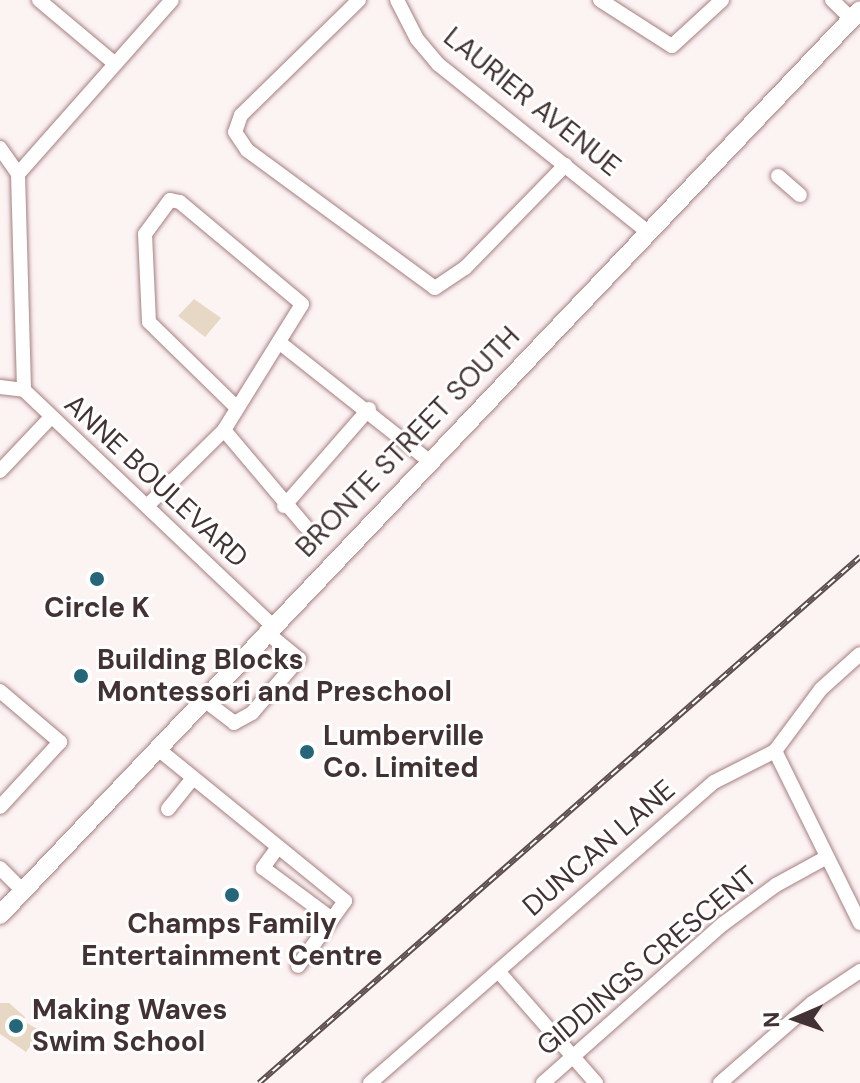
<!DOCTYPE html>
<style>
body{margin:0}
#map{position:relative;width:860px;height:1083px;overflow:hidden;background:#fcf3f3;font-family:"DM Sans",sans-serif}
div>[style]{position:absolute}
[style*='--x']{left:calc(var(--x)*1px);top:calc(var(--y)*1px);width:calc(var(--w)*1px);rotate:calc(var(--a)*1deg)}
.green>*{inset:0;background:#e6d8c4}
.roads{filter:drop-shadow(0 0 2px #a67f81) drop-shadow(0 0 2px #a67f81)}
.minor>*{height:14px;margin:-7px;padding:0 7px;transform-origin:7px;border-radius:7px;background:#fff}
.major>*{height:18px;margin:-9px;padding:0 9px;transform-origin:9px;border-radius:9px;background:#fff}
.rail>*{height:6px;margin-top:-3px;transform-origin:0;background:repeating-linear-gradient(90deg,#fff 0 9px,#5d4e4e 0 18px);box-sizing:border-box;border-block:2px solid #5d4e4e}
.dots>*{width:22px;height:22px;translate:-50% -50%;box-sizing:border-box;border:4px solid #fff;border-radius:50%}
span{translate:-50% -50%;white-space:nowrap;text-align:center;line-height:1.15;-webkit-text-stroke:6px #fff;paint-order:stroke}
.street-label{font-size:28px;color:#433233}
.poi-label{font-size:28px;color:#433233;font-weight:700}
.left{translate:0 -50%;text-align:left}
.north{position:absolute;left:756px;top:979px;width:80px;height:80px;-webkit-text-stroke:6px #fff;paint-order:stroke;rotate:268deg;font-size:22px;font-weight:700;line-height:32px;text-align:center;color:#433233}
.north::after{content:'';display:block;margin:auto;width:28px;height:36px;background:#433233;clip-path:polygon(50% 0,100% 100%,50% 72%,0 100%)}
</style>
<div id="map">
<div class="green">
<div style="clip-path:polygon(194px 299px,221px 318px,205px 337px,178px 316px)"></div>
<div style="clip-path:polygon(0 1003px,9px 1003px,25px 1017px,23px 1021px,41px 1031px,26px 1052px,0 1034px)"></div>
</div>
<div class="roads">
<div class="minor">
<div style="--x:39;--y:0;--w:97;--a:40"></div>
<div style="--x:359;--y:0;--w:165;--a:135.7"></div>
<div style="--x:241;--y:115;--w:18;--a:109"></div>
<div style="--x:235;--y:132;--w:22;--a:56"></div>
<div style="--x:247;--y:150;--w:233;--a:36.3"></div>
<div style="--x:435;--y:288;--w:36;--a:-34"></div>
<div style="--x:465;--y:268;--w:144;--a:-45.8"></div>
<div style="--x:397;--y:0;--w:44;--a:62.9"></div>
<div style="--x:417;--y:39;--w:33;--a:50"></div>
<div style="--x:438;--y:64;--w:270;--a:38.7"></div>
<div style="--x:600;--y:0;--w:85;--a:32.6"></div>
<div style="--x:672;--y:46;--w:68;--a:-42.6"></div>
<div style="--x:832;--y:0;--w:28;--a:44"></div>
<div style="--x:0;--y:148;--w:32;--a:55"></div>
<div style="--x:18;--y:174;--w:216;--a:88.4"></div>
<div style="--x:18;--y:174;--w:232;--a:-48.5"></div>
<div style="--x:778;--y:176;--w:29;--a:41"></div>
<div style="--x:279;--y:342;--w:190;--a:38.4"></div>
<div style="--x:0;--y:387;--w:24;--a:7"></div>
<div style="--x:24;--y:390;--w:342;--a:43.5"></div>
<div style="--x:224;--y:430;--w:126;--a:49.8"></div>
<div style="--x:0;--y:471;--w:74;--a:-46.6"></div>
<div style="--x:147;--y:506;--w:108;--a:-44.6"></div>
<div style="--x:224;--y:430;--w:148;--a:-58.2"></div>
<div style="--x:302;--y:304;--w:159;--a:-140.1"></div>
<div style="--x:180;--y:202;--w:10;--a:-169"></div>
<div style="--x:170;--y:200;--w:42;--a:126.3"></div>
<div style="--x:145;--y:234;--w:88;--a:87.4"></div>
<div style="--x:149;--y:322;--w:123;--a:44.3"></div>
<div style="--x:284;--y:506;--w:129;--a:-48.8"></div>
<div style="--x:0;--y:691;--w:79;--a:40.4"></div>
<div style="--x:60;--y:742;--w:88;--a:132.7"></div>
<div style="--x:204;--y:700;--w:38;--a:37"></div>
<div style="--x:234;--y:723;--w:21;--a:-29"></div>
<div style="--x:252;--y:713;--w:72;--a:-49"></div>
<div style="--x:299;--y:659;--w:43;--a:-140.7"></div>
<div style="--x:158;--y:749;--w:241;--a:39.1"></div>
<div style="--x:345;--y:901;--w:80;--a:125.9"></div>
<div style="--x:775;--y:751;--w:192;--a:63.7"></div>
<div style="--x:168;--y:809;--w:38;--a:-51"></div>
<div style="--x:278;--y:847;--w:26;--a:126"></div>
<div style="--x:263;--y:868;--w:86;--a:36.5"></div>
<div style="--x:0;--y:868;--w:33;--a:45"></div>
<div style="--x:498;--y:971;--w:149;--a:48.8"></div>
<div style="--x:370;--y:1083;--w:457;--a:-41.2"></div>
<div style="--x:714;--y:782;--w:68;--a:-26.9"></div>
<div style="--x:775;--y:751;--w:77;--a:-53.4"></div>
<div style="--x:821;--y:689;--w:52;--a:-41.9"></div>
<div style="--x:543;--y:1083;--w:240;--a:-41.5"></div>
<div style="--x:723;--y:924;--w:66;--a:-36.3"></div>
<div style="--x:776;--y:885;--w:58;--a:-28.8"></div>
<div style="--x:720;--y:1083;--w:122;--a:-41"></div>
<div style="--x:812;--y:1003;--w:58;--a:-33.7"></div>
</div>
<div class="major">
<div style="--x:0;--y:915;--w:1248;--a:-46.46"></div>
</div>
</div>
<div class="rail">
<div style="--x:259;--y:1083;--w:799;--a:-41.19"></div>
</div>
<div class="dots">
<div style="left:97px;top:579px;background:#25667a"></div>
<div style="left:81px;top:676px;background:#25667a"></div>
<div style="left:307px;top:752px;background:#25667a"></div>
<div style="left:232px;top:895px;background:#25667a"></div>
<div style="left:16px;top:1026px;background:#25667a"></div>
</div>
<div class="street-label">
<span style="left:532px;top:102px;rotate:39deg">LAURIER AVENUE</span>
<span style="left:408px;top:442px;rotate:-46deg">BRONTE STREET SOUTH</span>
<span style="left:156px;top:481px;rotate:43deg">ANNE BOULEVARD</span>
<span style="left:599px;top:848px;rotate:-41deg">DUNCAN LANE</span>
<span style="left:647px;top:961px;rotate:-40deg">GIDDINGS CRESCENT</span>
</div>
<div class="poi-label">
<span style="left:97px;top:608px">Circle K</span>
<span class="left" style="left:97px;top:676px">Building Blocks<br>Montessori and Preschool</span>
<span class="left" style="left:323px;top:752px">Lumberville<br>Co. Limited</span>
<span style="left:232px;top:940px">Champs Family<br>Entertainment Centre</span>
<span class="left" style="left:32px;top:1026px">Making Waves<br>Swim School</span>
</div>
<div class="north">N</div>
</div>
